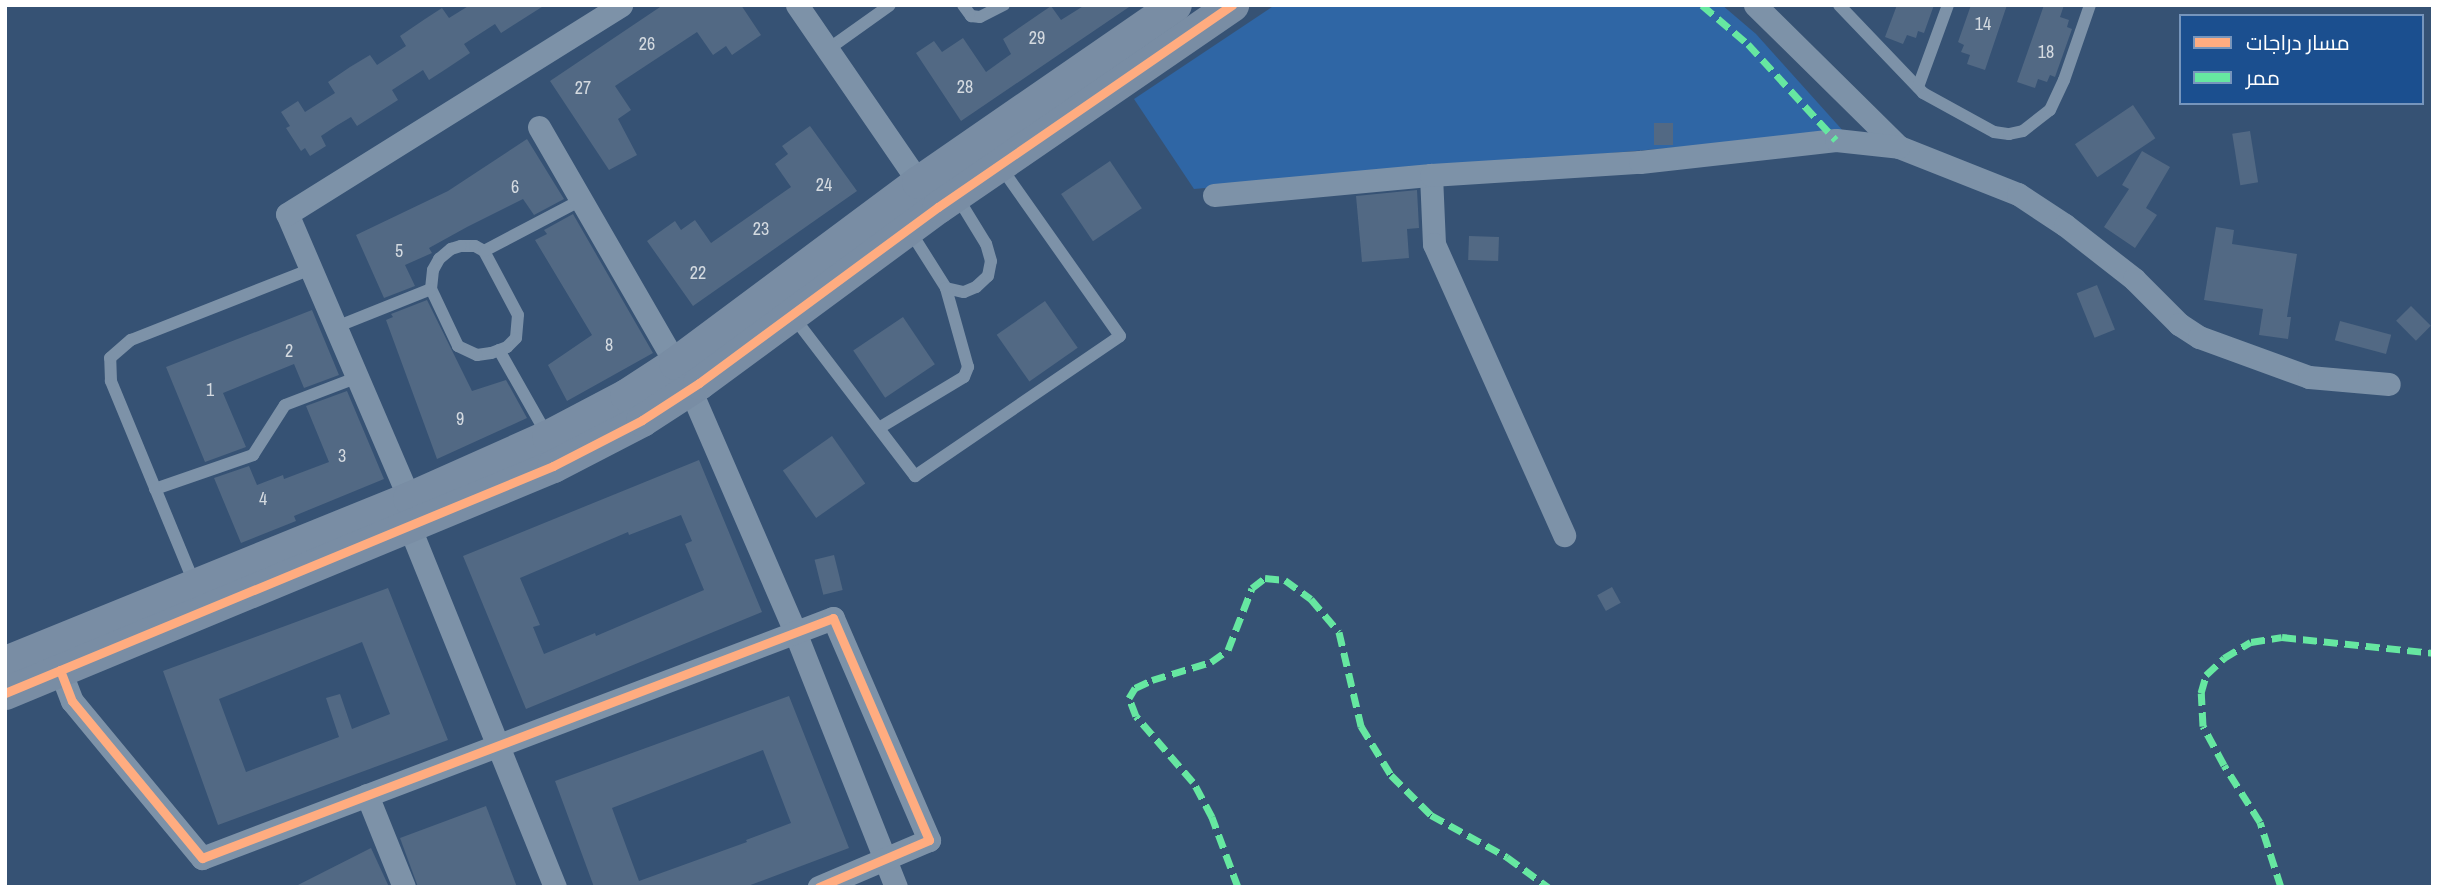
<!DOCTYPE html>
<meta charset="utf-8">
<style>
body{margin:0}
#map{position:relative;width:2438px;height:892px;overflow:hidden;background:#365274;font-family:"Archivo Narrow",Cairo,sans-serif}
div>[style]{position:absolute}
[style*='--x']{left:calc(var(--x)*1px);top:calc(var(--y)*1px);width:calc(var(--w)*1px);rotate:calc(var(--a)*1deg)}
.green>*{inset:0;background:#2f66a5}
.building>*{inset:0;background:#526984;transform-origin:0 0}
.lane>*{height:12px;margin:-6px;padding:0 6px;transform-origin:6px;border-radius:6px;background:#7d92a8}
.street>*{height:23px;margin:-11.5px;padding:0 11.5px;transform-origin:11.5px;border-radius:11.5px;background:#7d92a8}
.secondary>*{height:33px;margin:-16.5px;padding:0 16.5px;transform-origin:16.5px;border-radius:16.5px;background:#798da4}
.quiet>*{height:7px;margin-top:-3.5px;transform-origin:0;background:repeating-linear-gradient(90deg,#66e7a1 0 14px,transparent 0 21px)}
.cycleway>*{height:9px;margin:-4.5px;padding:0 4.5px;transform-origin:4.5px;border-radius:4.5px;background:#ffac80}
span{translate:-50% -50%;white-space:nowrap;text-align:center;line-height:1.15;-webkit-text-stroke:5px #1b4f8f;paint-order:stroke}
.number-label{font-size:18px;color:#d4dae0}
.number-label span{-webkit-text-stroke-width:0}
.frame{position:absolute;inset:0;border:7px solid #fff;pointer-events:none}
.legend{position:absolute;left:2179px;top:14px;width:245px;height:91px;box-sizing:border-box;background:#1b4f8f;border:2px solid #7695bc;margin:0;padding:9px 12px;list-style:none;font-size:21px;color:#fff}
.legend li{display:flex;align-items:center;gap:14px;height:35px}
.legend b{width:35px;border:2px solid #7695bc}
</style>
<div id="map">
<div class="green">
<div style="clip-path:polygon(1275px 5px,1722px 5px,1756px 34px,1845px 133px,1194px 189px,1134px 99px)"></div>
</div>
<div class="building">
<div style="clip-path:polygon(470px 5px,545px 5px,501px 33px,495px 24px,464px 44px,470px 53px,446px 69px,429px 80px,423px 70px,392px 90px,398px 100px,357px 126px,351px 117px,336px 126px,321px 136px,326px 146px,310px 156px,305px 148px,301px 151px,286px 128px,290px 126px,281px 112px,298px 101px,305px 112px,335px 93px,328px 82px,350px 67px,370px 55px,377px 65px,406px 46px,400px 36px,425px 19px,442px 8px,449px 18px)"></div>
<div style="clip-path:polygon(663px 5px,741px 5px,761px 35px,732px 55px,726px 46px,713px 55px,697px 32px,615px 86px,631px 110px,618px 119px,637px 155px,609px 170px,550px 81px)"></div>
<div style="clip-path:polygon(1085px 5px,1132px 5px,961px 121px,916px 53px,934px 41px,942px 52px,963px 38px,986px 72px,1011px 54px,1003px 39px,1051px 6px,1061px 20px)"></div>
<div style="clip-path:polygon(1897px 5px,1934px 5px,1924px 33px,1918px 31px,1916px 38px,1907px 35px,1903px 44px,1885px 37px)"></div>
<div style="clip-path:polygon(1971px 5px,2007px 5px,1985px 70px,1967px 64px,1970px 55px,1961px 52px,1964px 45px,1958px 42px)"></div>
<div style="clip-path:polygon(2044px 5px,2064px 5px,2060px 17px,2069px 20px,2067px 27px,2072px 29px,2055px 77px,2050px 75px,2047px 82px,2038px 79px,2035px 88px,2017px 82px)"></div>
<div style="left:2133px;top:105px;width:40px;height:70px;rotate:56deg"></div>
<div style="left:1654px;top:123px;width:19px;height:22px"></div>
<div style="clip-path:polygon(810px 126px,857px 191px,693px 306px,647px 241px,675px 221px,681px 230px,695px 220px,711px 243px,791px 187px,775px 164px,788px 154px,782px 146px)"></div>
<div style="left:2250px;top:131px;width:52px;height:18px;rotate:81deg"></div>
<div style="clip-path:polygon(527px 139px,564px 199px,534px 215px,523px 199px,467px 227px,429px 248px,432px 253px,405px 265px,415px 286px,384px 298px,356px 235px,448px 191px)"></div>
<div style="clip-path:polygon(2142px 151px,2170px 167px,2146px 208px,2157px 215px,2135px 248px,2104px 227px,2129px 189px,2122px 185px)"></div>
<div style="left:1110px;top:161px;width:57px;height:59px;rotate:56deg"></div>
<div style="clip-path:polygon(1417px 190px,1419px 228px,1407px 229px,1409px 258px,1362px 262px,1356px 196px)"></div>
<div style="clip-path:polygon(573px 214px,653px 353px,567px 401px,548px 365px,592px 335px,535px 240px,547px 234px,544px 230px)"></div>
<div style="clip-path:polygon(2216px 227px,2234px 230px,2232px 244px,2297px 254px,2287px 317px,2291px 317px,2288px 339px,2259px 335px,2263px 309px,2204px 300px)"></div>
<div style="left:1469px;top:236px;width:30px;height:24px;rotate:2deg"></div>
<div style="left:2097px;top:285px;width:48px;height:22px;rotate:68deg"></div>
<div style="clip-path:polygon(427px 300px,472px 391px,506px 380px,527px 418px,437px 459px,386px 320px,393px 317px,391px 314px)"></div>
<div style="left:1045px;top:301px;width:57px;height:59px;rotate:55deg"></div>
<div style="left:2411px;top:306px;width:28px;height:21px;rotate:45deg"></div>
<div style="clip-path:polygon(312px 310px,339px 375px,304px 388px,294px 364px,223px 393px,246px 447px,205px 462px,166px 367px)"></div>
<div style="left:903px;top:317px;width:57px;height:60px;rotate:56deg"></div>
<div style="left:2340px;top:321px;width:53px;height:20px;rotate:15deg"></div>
<div style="clip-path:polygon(347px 391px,384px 479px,294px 516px,296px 521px,241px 543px,214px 478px,249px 466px,257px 485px,283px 475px,284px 479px,329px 462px,306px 406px)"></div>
<div style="left:832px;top:436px;width:58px;height:60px;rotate:55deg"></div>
<div style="clip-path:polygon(evenodd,699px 460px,762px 612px,526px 709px,463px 556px,699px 460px,681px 515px,692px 541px,685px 544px,704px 590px,596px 636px,595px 633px,544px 654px,533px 627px,540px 625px,520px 578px,628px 532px,629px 535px,681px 515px)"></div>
<div style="left:834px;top:555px;width:36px;height:20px;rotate:76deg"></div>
<div style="left:1612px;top:587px;width:18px;height:17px;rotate:61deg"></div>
<div style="clip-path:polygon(evenodd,388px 588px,448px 740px,218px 825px,163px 671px,388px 588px,362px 642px,390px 714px,352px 729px,340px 694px,326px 698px,339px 737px,246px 772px,219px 699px,362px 642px)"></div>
<div style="clip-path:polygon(evenodd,789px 696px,849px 848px,745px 887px,594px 887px,555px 781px,789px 696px,763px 750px,791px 823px,746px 840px,747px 842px,639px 881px,612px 808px,763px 750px)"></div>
<div style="clip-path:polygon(486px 806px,517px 887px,418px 887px,400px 838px)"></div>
<div style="clip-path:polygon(371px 848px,389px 887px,294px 887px)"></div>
</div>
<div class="lane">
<div style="--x:963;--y:5;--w:14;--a:54"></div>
<div style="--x:971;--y:16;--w:9;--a:6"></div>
<div style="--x:980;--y:17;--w:27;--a:-27"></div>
<div style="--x:1839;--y:5;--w:122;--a:46.3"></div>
<div style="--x:1923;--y:93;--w:81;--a:28.8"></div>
<div style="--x:1994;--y:132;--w:15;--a:8"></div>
<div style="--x:2009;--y:134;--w:14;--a:-12"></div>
<div style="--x:2023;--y:131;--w:34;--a:-38"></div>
<div style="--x:2050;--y:110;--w:33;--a:-65"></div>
<div style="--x:2064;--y:80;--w:79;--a:-70.9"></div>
<div style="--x:827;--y:50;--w:77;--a:-35.5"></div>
<div style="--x:1918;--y:87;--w:87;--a:-69.9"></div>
<div style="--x:910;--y:231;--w:67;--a:57.7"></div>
<div style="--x:946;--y:288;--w:18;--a:13"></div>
<div style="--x:964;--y:292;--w:13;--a:-23"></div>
<div style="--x:976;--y:287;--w:16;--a:-43"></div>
<div style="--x:988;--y:276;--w:15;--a:-79"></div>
<div style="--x:991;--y:261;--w:18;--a:-106"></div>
<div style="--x:986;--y:244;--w:57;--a:-121.5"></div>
<div style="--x:461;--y:246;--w:14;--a:0"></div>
<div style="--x:475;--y:246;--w:10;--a:29"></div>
<div style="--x:484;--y:251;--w:72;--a:62"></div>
<div style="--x:518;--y:315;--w:23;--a:95"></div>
<div style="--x:516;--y:338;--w:13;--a:135"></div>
<div style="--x:507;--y:347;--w:17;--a:159"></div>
<div style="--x:491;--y:353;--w:14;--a:172"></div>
<div style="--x:477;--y:355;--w:21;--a:-155"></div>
<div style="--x:458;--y:346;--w:63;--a:-115.3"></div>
<div style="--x:431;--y:289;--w:19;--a:-84"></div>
<div style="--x:433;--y:270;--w:13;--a:-61"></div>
<div style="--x:439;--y:259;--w:16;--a:-40"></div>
<div style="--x:451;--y:249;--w:10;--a:-17"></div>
<div style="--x:484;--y:251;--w:110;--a:-27.7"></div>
<div style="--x:792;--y:315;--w:203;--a:52.6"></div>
<div style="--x:915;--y:476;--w:248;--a:-34.3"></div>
<div style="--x:1120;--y:336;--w:207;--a:-125.2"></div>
<div style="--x:336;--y:327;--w:102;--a:-21.8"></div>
<div style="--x:499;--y:350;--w:98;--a:60.5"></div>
<div style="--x:879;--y:428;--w:99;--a:-31"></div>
<div style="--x:964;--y:377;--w:11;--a:-68"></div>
<div style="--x:968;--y:367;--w:82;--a:-105.6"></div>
<div style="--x:155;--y:489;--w:104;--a:-19.1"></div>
<div style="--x:253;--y:455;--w:59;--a:-57.4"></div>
<div style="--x:285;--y:405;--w:78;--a:-21"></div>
<div style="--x:195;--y:585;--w:221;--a:-112.4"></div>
<div style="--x:111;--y:381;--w:23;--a:-92"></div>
<div style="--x:110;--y:358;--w:28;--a:-41"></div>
<div style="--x:131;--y:340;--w:193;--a:-21.5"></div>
</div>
<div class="street">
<div style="--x:797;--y:5;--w:228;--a:55.5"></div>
<div style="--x:1755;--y:5;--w:202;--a:44.6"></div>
<div style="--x:1899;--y:147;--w:128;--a:21.6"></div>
<div style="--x:2018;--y:194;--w:56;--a:33.4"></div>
<div style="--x:2065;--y:225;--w:88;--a:38"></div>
<div style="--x:2134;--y:279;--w:64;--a:45"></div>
<div style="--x:2179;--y:324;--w:24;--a:33"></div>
<div style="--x:2199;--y:337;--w:117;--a:20"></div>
<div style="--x:2309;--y:377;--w:80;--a:5"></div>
<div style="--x:539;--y:127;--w:302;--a:60"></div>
<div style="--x:690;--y:389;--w:265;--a:66.6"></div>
<div style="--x:795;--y:632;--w:274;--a:68.4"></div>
<div style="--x:1431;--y:175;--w:69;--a:87.5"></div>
<div style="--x:1434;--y:244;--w:319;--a:65.9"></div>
<div style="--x:1214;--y:195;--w:218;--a:-5.3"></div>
<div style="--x:1431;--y:175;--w:209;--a:-3.6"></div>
<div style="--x:1640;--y:162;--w:197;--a:-6.4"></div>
<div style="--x:1836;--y:140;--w:63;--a:6.3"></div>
<div style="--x:60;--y:670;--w:33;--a:69"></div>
<div style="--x:72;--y:701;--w:204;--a:50.4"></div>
<div style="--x:202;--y:858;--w:675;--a:-20.82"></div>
<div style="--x:833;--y:618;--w:242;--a:66.6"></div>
<div style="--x:929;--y:840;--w:120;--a:156.9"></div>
<div style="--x:367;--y:795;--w:99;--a:68.1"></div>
<div style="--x:555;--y:887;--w:389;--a:-112"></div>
<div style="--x:409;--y:526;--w:28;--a:-90"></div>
<div style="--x:409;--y:498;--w:309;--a:-113.2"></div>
<div style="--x:287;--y:214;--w:394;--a:-32"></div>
</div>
<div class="secondary">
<div style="--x:5;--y:662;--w:436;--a:-22.1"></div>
<div style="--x:409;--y:498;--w:152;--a:-24"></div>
<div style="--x:548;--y:436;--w:88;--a:-27.7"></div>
<div style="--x:626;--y:395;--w:59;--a:-33.1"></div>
<div style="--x:675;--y:363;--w:303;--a:-36.7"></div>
<div style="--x:918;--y:182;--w:312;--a:-34.6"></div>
<div style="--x:5;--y:693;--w:593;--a:-22.5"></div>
<div style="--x:553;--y:466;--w:100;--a:-27.3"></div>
<div style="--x:642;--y:420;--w:68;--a:-33"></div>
<div style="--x:699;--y:383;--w:297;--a:-36.4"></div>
<div style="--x:938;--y:207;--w:357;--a:-34.5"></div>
</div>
<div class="quiet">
<div style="--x:1702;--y:5;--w:60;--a:40.3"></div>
<div style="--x:1748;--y:44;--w:130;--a:47.5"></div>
<div style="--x:1238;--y:887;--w:75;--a:-110.4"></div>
<div style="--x:1212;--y:817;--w:40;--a:-118"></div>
<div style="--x:1193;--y:782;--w:87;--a:-130.8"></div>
<div style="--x:1136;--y:716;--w:19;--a:-111"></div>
<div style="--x:1129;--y:698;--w:12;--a:-59"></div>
<div style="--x:1135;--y:688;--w:19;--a:-25"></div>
<div style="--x:1152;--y:680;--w:62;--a:-17"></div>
<div style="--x:1211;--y:662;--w:21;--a:-35"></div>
<div style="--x:1228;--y:650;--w:66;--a:-68.8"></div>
<div style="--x:1252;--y:588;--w:16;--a:-38"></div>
<div style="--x:1265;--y:578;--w:20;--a:6"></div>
<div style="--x:1285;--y:580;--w:32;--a:36"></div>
<div style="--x:1311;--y:599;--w:43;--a:49.7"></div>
<div style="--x:1339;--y:632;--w:97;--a:76.8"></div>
<div style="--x:1361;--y:726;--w:57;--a:58.5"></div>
<div style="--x:1391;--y:775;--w:57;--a:45"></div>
<div style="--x:1431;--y:815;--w:87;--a:28.9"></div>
<div style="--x:1507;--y:857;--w:51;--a:36.2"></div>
<div style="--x:2281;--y:887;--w:68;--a:-107.9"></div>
<div style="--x:2260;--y:822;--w:67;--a:-122.3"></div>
<div style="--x:2224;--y:765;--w:44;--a:-118.3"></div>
<div style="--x:2203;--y:726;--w:33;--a:-93"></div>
<div style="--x:2201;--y:693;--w:19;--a:-74"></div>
<div style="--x:2206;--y:675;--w:25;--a:-43"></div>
<div style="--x:2224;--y:658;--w:31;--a:-31"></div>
<div style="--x:2251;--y:642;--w:31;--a:-9"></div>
<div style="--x:2282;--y:637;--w:152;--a:6"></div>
</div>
<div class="cycleway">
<div style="--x:60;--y:670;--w:33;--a:69"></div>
<div style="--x:72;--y:701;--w:204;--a:50.4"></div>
<div style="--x:202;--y:858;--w:675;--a:-20.82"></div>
<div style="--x:833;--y:618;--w:242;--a:66.6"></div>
<div style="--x:929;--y:840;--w:120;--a:156.9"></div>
<div style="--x:5;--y:693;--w:593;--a:-22.5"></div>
<div style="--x:553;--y:466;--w:100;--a:-27.3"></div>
<div style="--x:642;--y:420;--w:68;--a:-33"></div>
<div style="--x:699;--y:383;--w:297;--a:-36.4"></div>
<div style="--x:938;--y:207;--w:357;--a:-34.5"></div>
</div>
<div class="number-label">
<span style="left:1983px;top:24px">14</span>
<span style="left:1037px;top:38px">29</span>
<span style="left:647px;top:44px">26</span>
<span style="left:2046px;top:52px">18</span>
<span style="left:965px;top:87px">28</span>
<span style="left:583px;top:88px">27</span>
<span style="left:824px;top:185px">24</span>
<span style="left:515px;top:187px">6</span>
<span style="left:761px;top:229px">23</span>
<span style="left:399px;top:251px">5</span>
<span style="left:698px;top:273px">22</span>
<span style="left:609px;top:345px">8</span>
<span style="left:289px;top:351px">2</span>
<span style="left:210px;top:390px">1</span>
<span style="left:460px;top:419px">9</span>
<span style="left:342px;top:456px">3</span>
<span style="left:263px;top:499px">4</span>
</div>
<div class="frame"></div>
<ul class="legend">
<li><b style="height:9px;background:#ffac80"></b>مسار دراجات</li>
<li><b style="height:9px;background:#66e7a1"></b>ممر</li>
</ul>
</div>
